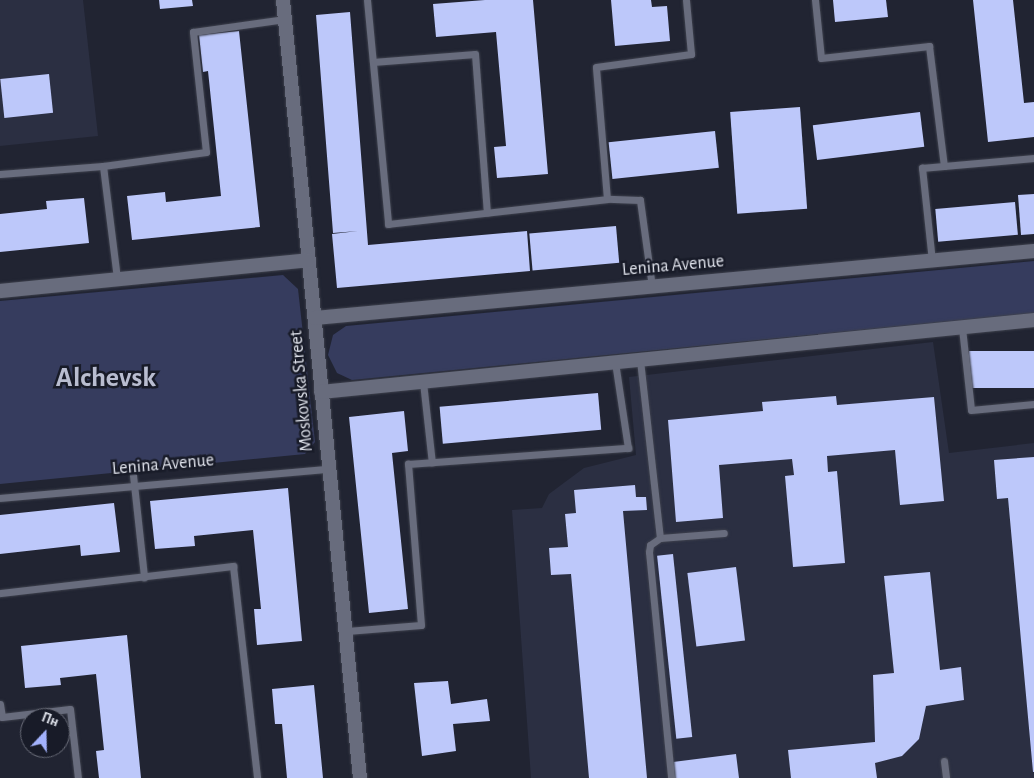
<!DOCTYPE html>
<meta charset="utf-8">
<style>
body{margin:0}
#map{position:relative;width:1034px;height:778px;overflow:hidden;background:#212432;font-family:"Alegreya Sans",sans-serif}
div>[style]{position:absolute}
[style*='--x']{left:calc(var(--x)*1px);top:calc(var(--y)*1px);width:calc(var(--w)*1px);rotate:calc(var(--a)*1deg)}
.built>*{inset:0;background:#2b2f42}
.green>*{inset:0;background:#363c5e}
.building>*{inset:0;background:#bdc8fa;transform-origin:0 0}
.roads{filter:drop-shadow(0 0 1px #3e414d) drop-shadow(0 0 1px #3e414d)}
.service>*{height:7px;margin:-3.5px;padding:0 3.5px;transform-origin:3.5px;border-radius:3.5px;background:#686c7d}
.minor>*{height:14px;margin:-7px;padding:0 7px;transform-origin:7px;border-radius:7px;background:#686c7d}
span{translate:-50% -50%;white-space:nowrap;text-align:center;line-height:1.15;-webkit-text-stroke:5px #181b28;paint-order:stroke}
.street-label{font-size:18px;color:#e1e4ed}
.town-label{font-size:28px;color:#b9bdd0;font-weight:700}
.north{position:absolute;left:20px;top:708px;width:50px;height:50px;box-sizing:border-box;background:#181b28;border:1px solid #686b77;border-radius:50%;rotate:21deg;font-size:14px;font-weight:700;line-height:20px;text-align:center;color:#e1e4ed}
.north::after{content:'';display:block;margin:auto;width:18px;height:22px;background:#a3b2fd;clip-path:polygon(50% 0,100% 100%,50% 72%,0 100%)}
</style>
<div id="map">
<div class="built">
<div style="clip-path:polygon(0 0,83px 0,98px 136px,0 146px)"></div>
<div style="clip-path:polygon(933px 342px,949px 453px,1034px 443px,1034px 778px,531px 778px,512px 510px,542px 508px,549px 494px,584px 468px,636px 455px,629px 377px)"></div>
</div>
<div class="green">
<div style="clip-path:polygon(1034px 261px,1034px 313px,352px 380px,337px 373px,328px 355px,333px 335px,346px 326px)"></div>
<div style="clip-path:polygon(283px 275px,298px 289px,315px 442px,305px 454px,0 484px,0 301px)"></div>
</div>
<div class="building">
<div style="clip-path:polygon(159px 0,192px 0,193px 6px,160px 9px)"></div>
<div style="clip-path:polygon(485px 0,533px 0,548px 174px,497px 178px,494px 147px,506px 146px,496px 32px,436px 37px,433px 4px)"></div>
<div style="clip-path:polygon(611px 0,651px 0,652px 7px,667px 6px,670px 41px,615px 46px)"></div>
<div style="clip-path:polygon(833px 0,886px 0,888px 17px,835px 22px)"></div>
<div style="clip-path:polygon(973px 0,1013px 0,1024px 103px,1034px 102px,1034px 137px,988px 142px)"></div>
<div style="clip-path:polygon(350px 12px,368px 245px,527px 231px,530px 271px,337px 288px,332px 234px,358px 231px,333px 233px,316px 15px)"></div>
<div style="clip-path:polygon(239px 31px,260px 227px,132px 240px,127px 196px,165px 192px,166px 202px,221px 196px,208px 71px,203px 72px,199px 35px)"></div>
<div style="left:49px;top:74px;width:39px;height:49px;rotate:84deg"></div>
<div style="left:800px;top:107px;width:102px;height:70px;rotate:86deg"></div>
<div style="left:920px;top:112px;width:35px;height:108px;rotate:83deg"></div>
<div style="left:715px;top:131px;width:37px;height:107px;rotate:84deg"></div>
<div style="clip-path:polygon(1034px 194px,1034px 234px,1021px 235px,1018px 195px)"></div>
<div style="clip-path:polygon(84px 198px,89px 243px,0 252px,0 214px,47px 209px,46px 201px)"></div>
<div style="left:1015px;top:202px;width:33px;height:80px;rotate:85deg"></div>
<div style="left:616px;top:226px;width:37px;height:87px;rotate:85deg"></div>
<div style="left:1034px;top:351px;width:37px;height:65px;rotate:90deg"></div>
<div style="left:598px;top:393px;width:37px;height:159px;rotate:85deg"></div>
<div style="clip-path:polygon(836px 396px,837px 405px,934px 397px,944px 501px,900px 505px,895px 450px,827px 456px,828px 472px,837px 471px,845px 563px,793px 567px,785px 476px,794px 475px,792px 459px,719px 465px,723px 518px,676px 522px,668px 420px,763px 411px,762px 402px)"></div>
<div style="clip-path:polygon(404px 411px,408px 451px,392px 453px,408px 609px,369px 613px,349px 417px)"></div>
<div style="clip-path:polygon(1034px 457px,1034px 772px,1033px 772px,1008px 498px,997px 499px,994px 460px)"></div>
<div style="clip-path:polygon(635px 485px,636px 497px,646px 497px,647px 510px,623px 511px,647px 778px,589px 778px,571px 574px,551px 575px,549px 548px,568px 547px,565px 514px,576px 513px,574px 490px)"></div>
<div style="clip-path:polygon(288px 488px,302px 641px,257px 645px,254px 609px,261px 609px,253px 530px,194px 536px,195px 546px,155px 549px,150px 501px)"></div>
<div style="clip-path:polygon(114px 503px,120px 552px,81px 556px,80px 545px,0 554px,0 515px)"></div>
<div style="left:673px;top:554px;width:184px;height:16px;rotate:84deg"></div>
<div style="left:736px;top:567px;width:74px;height:49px;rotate:83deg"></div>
<div style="clip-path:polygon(930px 572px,940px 670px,961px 667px,964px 700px,926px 706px,919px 739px,902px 756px,875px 763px,877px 778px,791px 778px,788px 750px,875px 742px,873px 675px,894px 673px,884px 576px)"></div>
<div style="clip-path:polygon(127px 635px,141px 778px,99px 778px,96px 751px,104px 750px,96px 674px,60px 678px,61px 685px,25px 688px,21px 646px)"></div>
<div style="clip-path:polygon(448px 681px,451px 704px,487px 699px,490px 721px,453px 724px,456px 751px,422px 756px,414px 683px)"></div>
<div style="clip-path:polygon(314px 685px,323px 778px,287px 778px,282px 724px,275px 724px,272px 689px)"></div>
<div style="clip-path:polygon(736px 754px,739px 778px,675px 778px,673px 762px)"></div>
</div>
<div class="roads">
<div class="service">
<div style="--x:367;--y:0;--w:225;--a:84.6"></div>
<div style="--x:388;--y:224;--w:220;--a:-6.5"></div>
<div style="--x:815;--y:0;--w:58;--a:84.1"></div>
<div style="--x:821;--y:58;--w:109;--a:-6.3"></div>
<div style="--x:929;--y:46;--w:121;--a:82.9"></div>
<div style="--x:373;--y:62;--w:102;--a:-4.5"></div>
<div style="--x:475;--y:54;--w:159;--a:85.7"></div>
<div style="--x:103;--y:166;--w:104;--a:-7.7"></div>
<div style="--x:206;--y:152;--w:121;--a:-96.2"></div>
<div style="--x:193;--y:32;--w:93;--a:-8"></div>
<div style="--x:0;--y:174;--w:103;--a:-4.4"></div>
<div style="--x:103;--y:166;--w:114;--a:82.9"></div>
<div style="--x:932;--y:261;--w:94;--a:-96.1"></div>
<div style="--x:922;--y:168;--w:112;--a:-5.1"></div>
<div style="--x:652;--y:287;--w:88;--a:-97.9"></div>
<div style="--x:640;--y:200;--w:33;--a:-178"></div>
<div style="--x:607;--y:199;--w:132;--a:-94.8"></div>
<div style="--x:596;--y:67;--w:96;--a:-7.8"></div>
<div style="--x:691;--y:54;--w:54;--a:-95.3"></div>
<div style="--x:962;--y:328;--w:82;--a:83.7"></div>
<div style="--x:971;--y:410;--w:63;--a:-5.4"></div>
<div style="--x:640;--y:360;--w:179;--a:83.6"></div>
<div style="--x:660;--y:538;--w:64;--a:-4.5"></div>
<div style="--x:423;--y:382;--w:81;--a:83.7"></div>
<div style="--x:133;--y:475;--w:103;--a:83.8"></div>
<div style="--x:0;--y:498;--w:329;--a:-5.1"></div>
<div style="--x:660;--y:538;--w:12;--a:145"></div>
<div style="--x:650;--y:545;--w:7;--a:98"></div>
<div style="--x:649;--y:552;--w:227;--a:84.4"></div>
<div style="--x:0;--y:593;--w:235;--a:-6.6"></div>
<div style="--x:233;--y:566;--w:213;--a:83.5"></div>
<div style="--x:347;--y:631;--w:74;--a:-4.6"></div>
<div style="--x:421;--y:625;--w:162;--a:-94.6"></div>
<div style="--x:408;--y:464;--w:221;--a:-4.2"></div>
<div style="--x:628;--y:448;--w:87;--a:-98.6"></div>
<div style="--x:0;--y:704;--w:13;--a:81"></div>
<div style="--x:2;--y:717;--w:68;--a:-6.7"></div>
<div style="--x:70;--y:709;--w:69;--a:83.4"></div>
<div style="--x:944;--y:761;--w:17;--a:83"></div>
</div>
<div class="minor">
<div style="--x:283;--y:0;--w:782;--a:84.35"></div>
<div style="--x:0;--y:291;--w:310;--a:-5.7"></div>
<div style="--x:315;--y:318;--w:722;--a:-5.32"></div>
<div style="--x:321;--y:392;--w:717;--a:-5.77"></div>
</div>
</div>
<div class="street-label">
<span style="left:673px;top:266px;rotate:-5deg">Lenina Avenue</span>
<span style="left:302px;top:391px;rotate:-95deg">Moskovska Street</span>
<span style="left:163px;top:465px;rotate:-5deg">Lenina Avenue</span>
</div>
<div class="town-label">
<span style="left:106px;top:378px">Alchevsk</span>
</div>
<div class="north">Пн</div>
</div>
